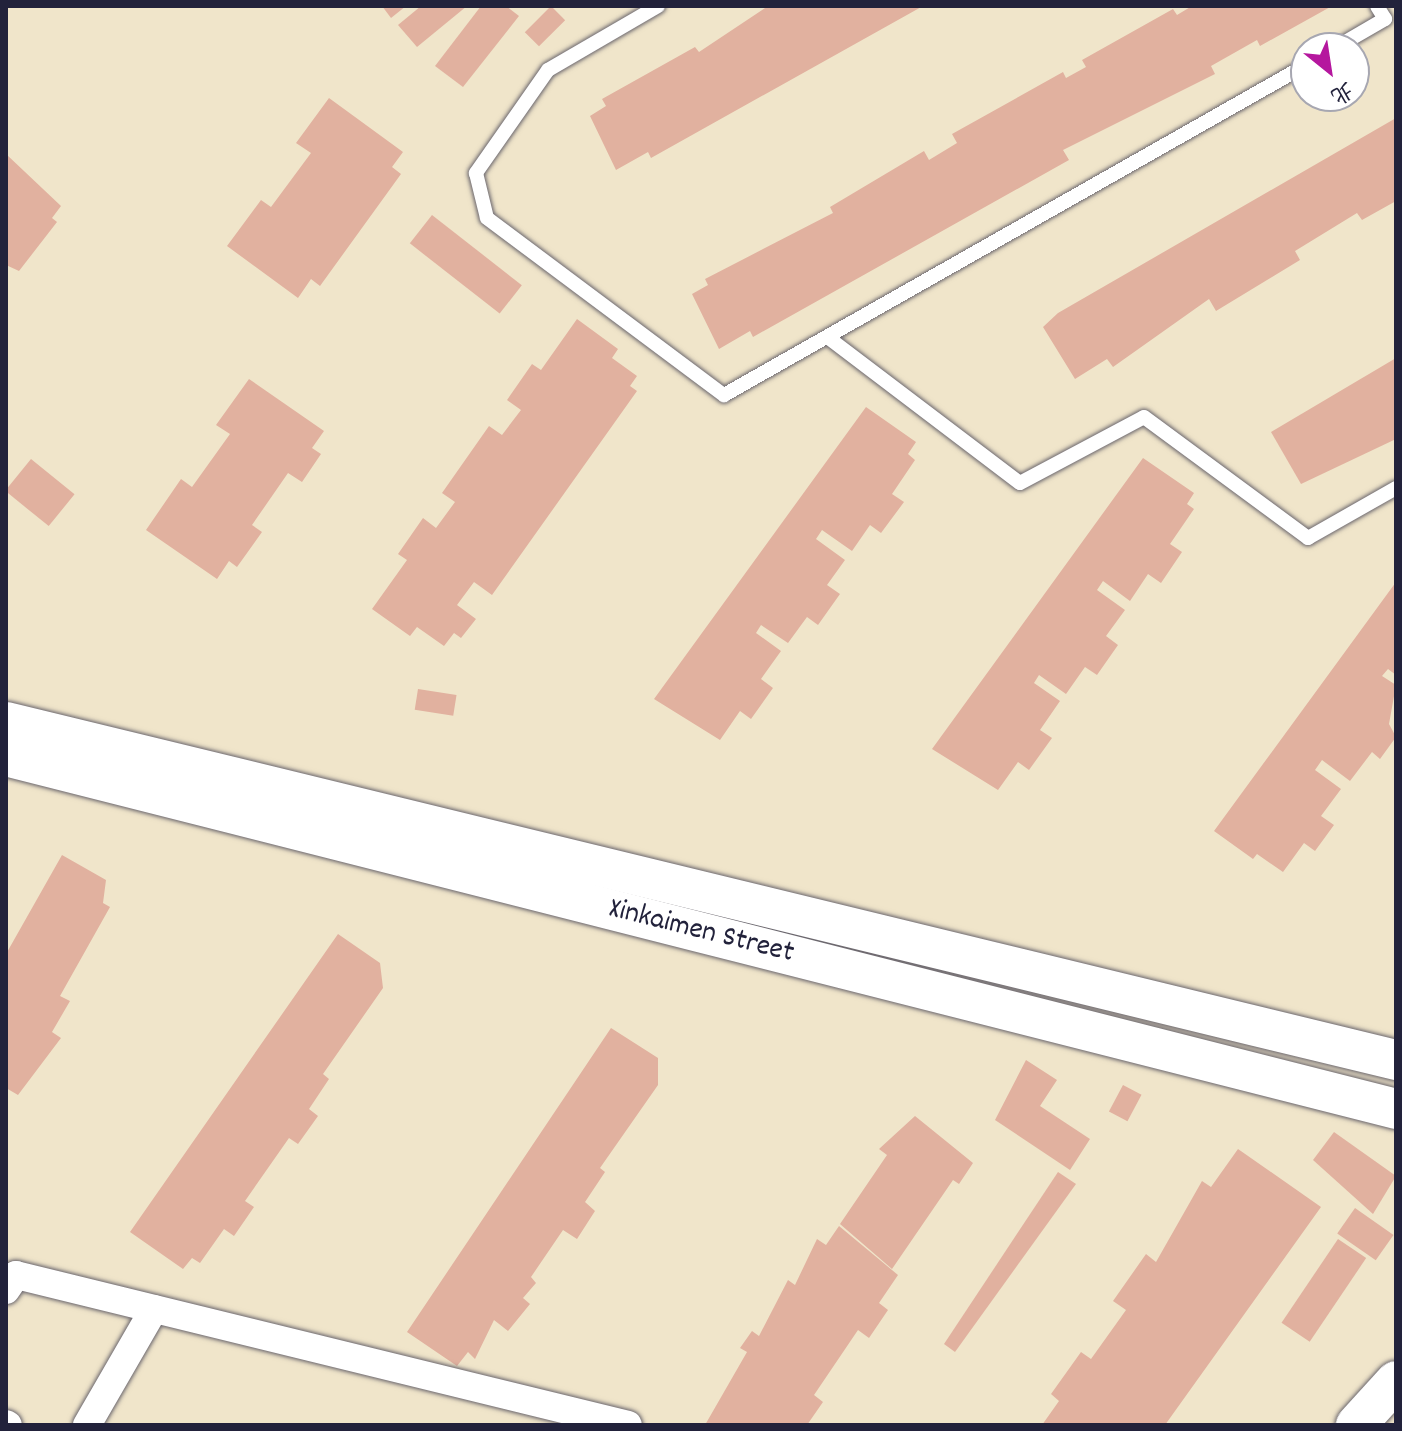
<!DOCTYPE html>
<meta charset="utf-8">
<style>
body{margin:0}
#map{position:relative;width:1402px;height:1431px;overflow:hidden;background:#f0e5ca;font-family:Dekko,"LXGW WenKai TC",sans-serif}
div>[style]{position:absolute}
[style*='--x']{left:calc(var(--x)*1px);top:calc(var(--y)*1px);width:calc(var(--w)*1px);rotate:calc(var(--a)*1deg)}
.building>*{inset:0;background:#e1b19f;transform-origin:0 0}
.roads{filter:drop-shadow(0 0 2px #6a666d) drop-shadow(0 0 2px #6a666d)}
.lane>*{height:14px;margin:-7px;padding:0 7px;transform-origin:7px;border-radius:7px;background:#fff}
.street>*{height:28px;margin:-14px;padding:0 14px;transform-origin:14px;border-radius:14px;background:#fff}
.secondary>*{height:40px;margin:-20px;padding:0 20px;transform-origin:20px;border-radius:20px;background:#fff}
span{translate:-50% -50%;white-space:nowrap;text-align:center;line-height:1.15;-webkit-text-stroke:8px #fff;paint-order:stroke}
.street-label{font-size:30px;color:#22223b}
.frame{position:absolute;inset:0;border:8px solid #22223b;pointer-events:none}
.north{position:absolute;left:1290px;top:32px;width:80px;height:80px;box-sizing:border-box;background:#fff;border:2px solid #a7a7b1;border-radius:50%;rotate:150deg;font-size:22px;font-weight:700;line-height:32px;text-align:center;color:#22223b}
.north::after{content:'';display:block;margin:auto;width:28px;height:36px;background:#b5179e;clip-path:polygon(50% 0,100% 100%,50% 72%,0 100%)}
</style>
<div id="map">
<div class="building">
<div style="clip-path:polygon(382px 6px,406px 6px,391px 18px)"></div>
<div style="clip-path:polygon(421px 6px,467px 6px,417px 47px,398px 25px)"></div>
<div style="clip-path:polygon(481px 6px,506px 6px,519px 16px,463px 87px,435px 66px)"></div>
<div style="left:551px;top:6px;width:20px;height:37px;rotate:45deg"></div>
<div style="clip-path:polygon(768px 6px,923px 6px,651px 158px,648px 152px,616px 170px,590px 116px,606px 106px,602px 99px,695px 47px,699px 52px)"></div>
<div style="clip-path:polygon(1192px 6px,1332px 6px,1260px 46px,1257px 40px,1211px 66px,1215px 74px,1063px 150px,1069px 160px,753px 337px,750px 331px,719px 349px,692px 294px,708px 285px,705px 279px,833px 213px,830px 207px,924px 151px,929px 160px,957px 143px,952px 134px,1063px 72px,1066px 78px,1086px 67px,1082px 60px,1173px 9px,1177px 15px)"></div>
<div style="clip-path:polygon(329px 98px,403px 152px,392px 167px,401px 174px,320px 286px,311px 279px,298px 298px,227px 246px,261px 200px,271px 207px,311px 153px,296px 143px)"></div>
<div style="clip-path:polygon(1396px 118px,1396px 201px,1362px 220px,1357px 213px,1295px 251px,1300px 260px,1216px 311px,1209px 299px,1113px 367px,1107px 359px,1075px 379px,1043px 327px,1058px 313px)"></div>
<div style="clip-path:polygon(6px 154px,61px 206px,52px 218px,57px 222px,19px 271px,6px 265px)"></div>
<div style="left:432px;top:215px;width:114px;height:36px;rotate:38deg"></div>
<div style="clip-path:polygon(577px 319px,618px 349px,612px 358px,637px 376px,630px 386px,637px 391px,492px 595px,474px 582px,457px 605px,476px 619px,461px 638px,454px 633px,444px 646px,417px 627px,410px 636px,372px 609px,407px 560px,398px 554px,423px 518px,436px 528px,455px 502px,442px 493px,489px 426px,502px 435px,521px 410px,507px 400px,532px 364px,541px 370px)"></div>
<div style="clip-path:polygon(1396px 358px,1396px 439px,1301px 484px,1271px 432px)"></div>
<div style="clip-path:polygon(249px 379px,324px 431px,312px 448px,321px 454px,302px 482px,288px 473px,252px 525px,262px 532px,237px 567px,229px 561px,217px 579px,146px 530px,181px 479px,192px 487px,230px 434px,216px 425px)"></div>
<div style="clip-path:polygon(866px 407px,916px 442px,908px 454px,915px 460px,892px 494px,904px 502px,881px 533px,870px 525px,852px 551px,822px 530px,816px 539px,845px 560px,827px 585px,840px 594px,818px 625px,807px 617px,788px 643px,761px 625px,756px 633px,781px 651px,761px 679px,773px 688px,751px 719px,740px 711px,720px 740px,654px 699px)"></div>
<div style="clip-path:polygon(1143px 458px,1194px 493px,1187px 504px,1194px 509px,1170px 544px,1182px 552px,1161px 583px,1148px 574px,1130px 601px,1103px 581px,1097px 590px,1125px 610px,1106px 636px,1118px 645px,1097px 675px,1085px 667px,1066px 694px,1039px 675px,1034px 683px,1060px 701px,1040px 730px,1052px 738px,1029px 770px,1018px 762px,998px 790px,932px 749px)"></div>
<div style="left:31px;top:459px;width:56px;height:41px;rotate:39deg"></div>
<div style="clip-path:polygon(1396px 582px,1396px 675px,1388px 669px,1382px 676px,1396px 685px,1389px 724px,1396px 737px,1380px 759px,1372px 752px,1350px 781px,1322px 760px,1315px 770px,1341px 789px,1321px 816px,1334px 825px,1315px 851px,1304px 843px,1283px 872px,1257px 854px,1253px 859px,1214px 831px)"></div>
<div style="left:418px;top:689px;width:39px;height:21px;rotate:9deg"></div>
<div style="clip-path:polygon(62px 855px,106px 880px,103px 903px,110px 907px,60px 996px,70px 1001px,52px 1032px,61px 1038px,18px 1095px,6px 1088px,6px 954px)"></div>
<div style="clip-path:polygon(338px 934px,380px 963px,383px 988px,323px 1074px,329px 1079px,309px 1109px,318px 1116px,298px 1144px,289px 1138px,245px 1201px,254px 1207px,234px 1236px,224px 1229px,200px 1263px,192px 1258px,183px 1269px,130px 1232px)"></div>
<div style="clip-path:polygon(611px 1028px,658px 1058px,658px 1085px,600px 1168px,605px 1172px,585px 1202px,595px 1211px,577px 1239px,563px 1230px,531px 1277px,536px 1283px,523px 1298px,530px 1304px,508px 1331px,494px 1320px,475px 1359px,468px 1352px,457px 1366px,407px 1332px)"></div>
<div style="clip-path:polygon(1026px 1060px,1057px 1080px,1040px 1106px,1090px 1139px,1070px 1170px,995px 1120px)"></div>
<div style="left:1123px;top:1085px;width:21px;height:30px;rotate:28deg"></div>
<div style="clip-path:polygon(915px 1116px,973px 1163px,959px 1184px,953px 1180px,892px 1269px,840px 1224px,887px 1155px,879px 1149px)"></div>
<div style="clip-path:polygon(1334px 1132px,1396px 1176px,1373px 1214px,1313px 1160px)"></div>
<div style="clip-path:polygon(1238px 1149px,1321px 1207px,1165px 1425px,1042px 1425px,1059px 1401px,1051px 1394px,1081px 1352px,1091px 1359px,1126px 1310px,1113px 1301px,1146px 1254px,1156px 1262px,1202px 1181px,1211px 1187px)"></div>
<div style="clip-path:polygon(1058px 1172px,1076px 1184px,955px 1352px,944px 1344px)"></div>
<div style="left:1355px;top:1208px;width:47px;height:31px;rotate:35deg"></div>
<div style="clip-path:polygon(839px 1226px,898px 1275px,879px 1303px,888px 1310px,869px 1338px,858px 1330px,814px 1395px,823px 1402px,807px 1425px,705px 1425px,747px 1352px,740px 1348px,752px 1331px,759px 1336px,788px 1280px,795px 1285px,817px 1239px,826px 1245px)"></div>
<div style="left:1338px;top:1239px;width:34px;height:101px;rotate:34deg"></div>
</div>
<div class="roads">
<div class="lane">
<div style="--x:658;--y:6;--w:127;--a:149.8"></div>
<div style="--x:548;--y:70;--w:126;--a:125"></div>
<div style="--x:476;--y:173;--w:46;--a:76.3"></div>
<div style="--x:487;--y:218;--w:296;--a:36.8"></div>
<div style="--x:724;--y:395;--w:669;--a:-29.55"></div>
<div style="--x:1335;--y:48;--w:58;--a:-30.1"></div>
<div style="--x:1385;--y:19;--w:15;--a:-122"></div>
<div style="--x:830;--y:339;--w:238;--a:37.2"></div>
<div style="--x:1020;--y:483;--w:140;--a:-28"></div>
<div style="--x:1144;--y:417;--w:204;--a:36.4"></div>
<div style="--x:1308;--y:538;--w:101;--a:-29.6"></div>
</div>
<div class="street">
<div style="--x:6;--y:1290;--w:18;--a:-56"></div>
<div style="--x:16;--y:1275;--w:630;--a:13.77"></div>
<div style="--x:6;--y:1424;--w:2;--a:27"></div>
<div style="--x:87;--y:1425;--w:134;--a:-60"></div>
</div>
<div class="secondary">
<div style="--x:6;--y:722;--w:1431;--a:13.67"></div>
<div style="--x:6;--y:756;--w:1434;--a:14.25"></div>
<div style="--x:1356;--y:1425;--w:59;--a:-47.7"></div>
</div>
</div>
<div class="street-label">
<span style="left:701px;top:933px;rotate:14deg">Xinkaimen Street</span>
</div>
<div class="frame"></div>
<div class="north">北</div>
</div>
